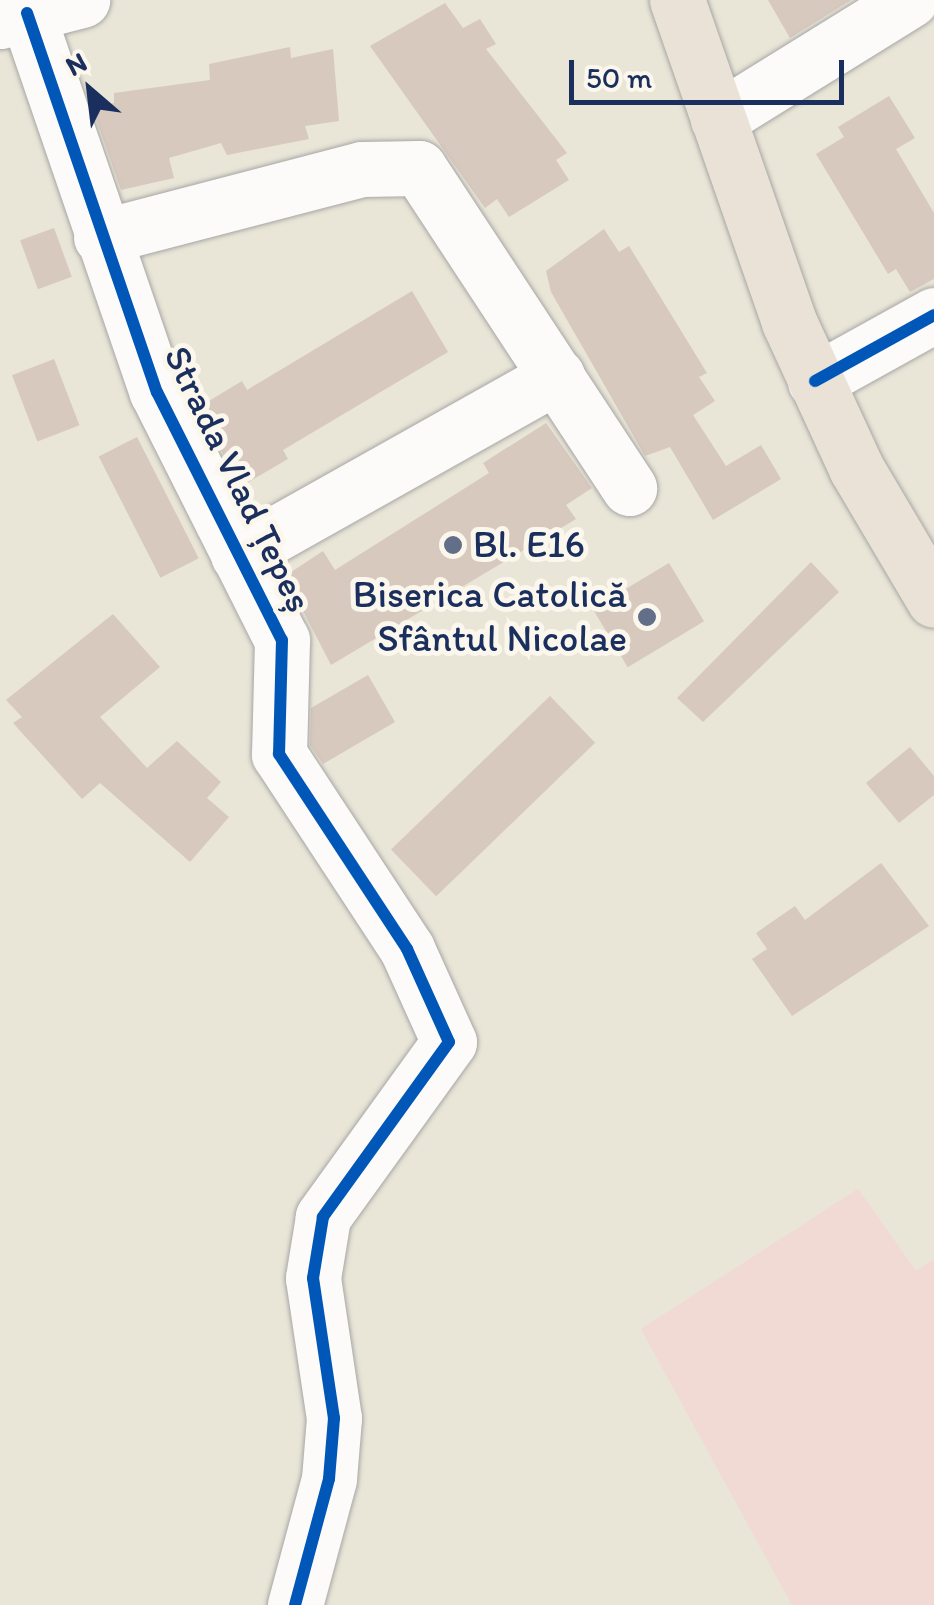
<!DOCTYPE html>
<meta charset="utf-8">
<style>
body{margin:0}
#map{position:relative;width:934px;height:1605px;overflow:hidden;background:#e9e5d7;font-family:Itim,sans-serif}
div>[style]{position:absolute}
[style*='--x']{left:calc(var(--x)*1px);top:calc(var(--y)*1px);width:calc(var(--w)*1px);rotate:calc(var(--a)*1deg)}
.built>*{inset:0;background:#f1d9d4}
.building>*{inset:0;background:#d8c9bf;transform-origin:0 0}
.roads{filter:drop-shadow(0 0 2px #a6a7a5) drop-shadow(0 0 2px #a6a7a5)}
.minor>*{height:55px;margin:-27.5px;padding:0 27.5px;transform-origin:27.5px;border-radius:27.5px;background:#fcfbf9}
.major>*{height:55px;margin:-27.5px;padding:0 27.5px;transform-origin:27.5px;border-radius:27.5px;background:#eae2d6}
.cycleway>*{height:12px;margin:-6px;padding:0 6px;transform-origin:6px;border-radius:6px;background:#0057b8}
.dots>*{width:28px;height:28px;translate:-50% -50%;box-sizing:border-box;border:5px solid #fbf7ec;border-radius:50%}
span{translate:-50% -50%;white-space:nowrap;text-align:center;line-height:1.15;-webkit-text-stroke:10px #fbf7ec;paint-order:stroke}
.street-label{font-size:38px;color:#1b2f5e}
.poi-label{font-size:38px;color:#1b2f5e}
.left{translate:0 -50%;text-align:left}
.right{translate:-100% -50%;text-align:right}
.north{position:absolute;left:40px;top:40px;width:100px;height:100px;-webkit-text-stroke:8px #fbf7ec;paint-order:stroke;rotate:332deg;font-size:28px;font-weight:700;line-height:40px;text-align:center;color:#1b2f5e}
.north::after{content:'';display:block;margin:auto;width:35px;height:45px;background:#1b2f5e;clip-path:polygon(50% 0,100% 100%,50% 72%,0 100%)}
.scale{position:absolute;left:569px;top:60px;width:275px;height:45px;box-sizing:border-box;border:5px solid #1b2f5e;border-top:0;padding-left:12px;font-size:30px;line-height:35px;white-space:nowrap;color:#1b2f5e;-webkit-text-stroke:8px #fbf7ec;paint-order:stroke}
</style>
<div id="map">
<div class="built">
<div style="clip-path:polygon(858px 1189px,916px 1271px,934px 1259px,934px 1605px,792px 1605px,641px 1329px)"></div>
</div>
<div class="building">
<div style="clip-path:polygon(768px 0,851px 0,790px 38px)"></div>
<div style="clip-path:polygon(445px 3px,463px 28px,480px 19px,496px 44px,486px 49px,567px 153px,556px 160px,569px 180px,509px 217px,497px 199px,485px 208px,370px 46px)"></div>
<div style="clip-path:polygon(290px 47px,291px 58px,333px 49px,339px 121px,305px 126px,309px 139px,227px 155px,221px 143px,169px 158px,174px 178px,121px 190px,92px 107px,114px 103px,114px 93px,210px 80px,209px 64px)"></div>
<div style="clip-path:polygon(889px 96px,915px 138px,896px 149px,934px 213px,934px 279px,910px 292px,896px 269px,888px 274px,816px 154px,844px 137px,838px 127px)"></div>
<div style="left:54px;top:228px;width:52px;height:36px;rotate:70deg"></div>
<div style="clip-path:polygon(604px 229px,619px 252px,629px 246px,707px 373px,699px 377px,715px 401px,693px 415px,726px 466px,761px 445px,781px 479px,713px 520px,670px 447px,645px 456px,551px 292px,546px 271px)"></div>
<div style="clip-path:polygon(412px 291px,448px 352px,283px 450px,288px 459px,240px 487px,199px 407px,242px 381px,247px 390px)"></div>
<div style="left:54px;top:359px;width:71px;height:45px;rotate:69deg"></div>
<div style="clip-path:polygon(546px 423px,592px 488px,566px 505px,576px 519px,331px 665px,285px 576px,323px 551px,335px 570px,489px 473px,483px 463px)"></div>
<div style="left:137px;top:437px;width:136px;height:43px;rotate:63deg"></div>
<div style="clip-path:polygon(811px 562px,839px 592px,703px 722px,677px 698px)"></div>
<div style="left:669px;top:563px;width:68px;height:89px;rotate:59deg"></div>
<div style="clip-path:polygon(113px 614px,160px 667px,100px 717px,147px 768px,177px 741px,221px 782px,207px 798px,229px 817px,190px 862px,100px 783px,82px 799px,13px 723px,22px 717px,6px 700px)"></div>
<div style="clip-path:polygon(368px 675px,395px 722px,323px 764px,310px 745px,311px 708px)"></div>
<div style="left:550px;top:696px;width:65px;height:221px;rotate:46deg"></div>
<div style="clip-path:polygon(910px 747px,934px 776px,934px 795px,899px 823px,866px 783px)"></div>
<div style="clip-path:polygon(881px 863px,929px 926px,792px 1016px,752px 959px,767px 949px,756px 933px,795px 906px,805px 920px)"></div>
</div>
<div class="roads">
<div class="minor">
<div style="--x:27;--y:13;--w:401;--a:71.1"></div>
<div style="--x:157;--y:392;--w:278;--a:63.3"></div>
<div style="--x:282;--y:640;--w:114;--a:91.5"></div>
<div style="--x:279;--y:754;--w:233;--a:56.7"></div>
<div style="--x:407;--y:949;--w:102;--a:65.7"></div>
<div style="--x:449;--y:1042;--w:216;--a:125.8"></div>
<div style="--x:323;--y:1217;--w:62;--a:99.3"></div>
<div style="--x:313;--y:1278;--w:142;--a:81.5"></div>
<div style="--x:334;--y:1418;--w:61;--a:94.7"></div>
<div style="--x:329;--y:1479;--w:131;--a:105.1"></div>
<div style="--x:0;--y:21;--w:85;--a:-14.4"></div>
<div style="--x:718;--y:119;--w:226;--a:-31.8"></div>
<div style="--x:101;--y:237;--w:270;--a:-14.6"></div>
<div style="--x:362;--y:169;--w:57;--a:-1"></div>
<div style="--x:419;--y:168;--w:383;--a:56.7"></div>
<div style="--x:815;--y:381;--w:136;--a:-29"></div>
<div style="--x:238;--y:555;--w:366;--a:-29.3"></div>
</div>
<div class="major">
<div style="--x:677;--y:0;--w:341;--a:70.8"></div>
<div style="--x:789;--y:322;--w:161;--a:65.3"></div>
<div style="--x:856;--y:468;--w:153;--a:59.4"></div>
</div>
</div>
<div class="cycleway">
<div style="--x:27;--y:13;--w:401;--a:71.1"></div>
<div style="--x:157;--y:392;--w:278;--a:63.3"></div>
<div style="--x:282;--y:640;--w:114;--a:91.5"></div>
<div style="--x:279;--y:754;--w:233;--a:56.7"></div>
<div style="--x:407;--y:949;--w:102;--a:65.7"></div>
<div style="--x:449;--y:1042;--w:216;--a:125.8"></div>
<div style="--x:323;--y:1217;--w:62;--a:99.3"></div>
<div style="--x:313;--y:1278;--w:142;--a:81.5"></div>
<div style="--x:334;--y:1418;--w:61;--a:94.7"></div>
<div style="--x:329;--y:1479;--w:131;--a:105.1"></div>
<div style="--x:815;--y:381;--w:136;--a:-29"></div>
</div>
<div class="dots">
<div style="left:453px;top:545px;background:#636f88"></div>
<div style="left:647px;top:617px;background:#636f88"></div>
</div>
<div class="street-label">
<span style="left:238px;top:479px;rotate:64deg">Strada Vlad Țepeș</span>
</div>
<div class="poi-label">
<span class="left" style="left:473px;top:545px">Bl. E16</span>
<span class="right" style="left:627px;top:617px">Biserica Catolică<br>Sfântul Nicolae</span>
</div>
<div class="north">N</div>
<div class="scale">50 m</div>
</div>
